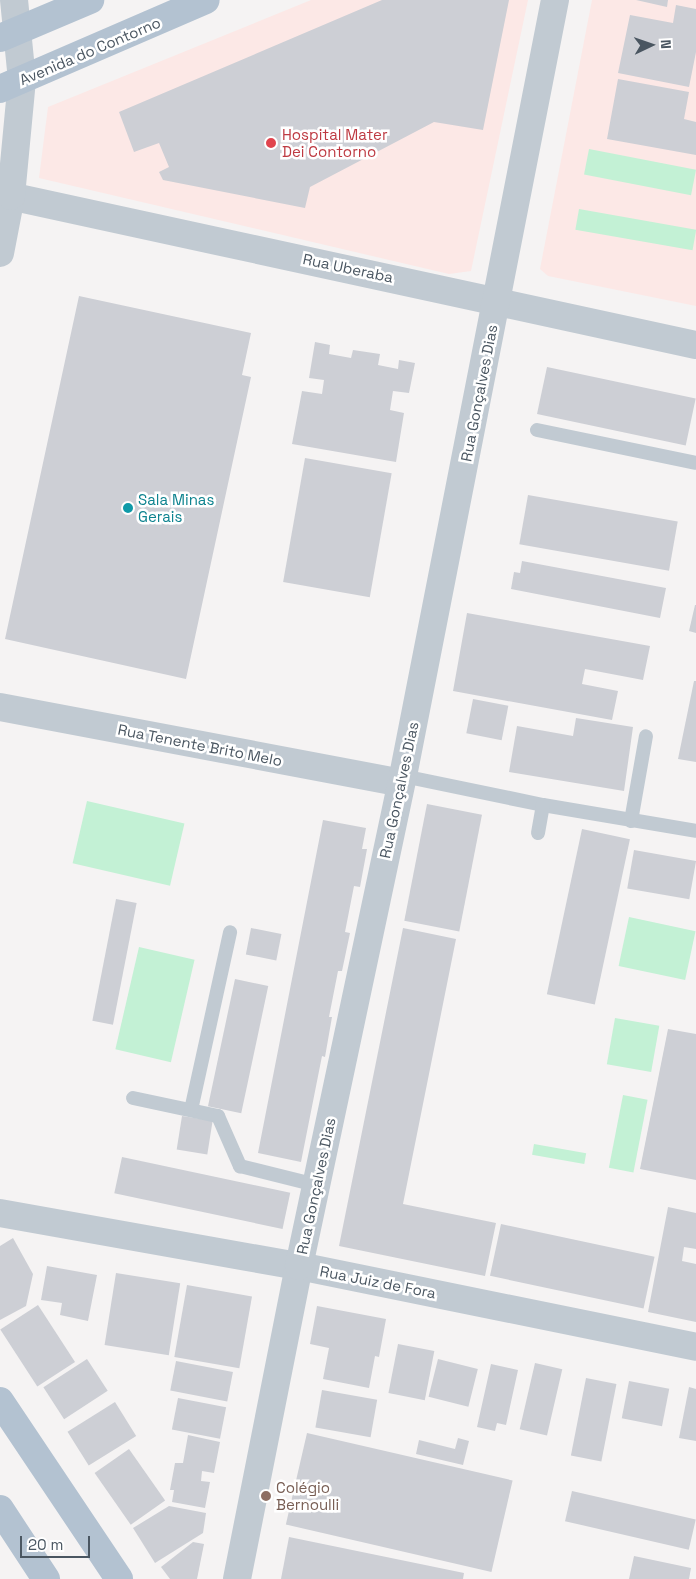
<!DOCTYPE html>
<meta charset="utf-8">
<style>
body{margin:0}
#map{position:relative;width:696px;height:1579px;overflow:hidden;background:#f5f3f3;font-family:"Space Grotesk",sans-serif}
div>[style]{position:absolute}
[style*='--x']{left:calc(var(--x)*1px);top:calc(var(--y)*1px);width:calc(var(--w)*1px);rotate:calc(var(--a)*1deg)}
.medical>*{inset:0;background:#fce8e6}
.green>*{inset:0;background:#c3f1d5;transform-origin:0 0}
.building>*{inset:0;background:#cdcfd5;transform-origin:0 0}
.service>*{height:14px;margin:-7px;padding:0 7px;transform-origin:7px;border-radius:7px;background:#c1cad2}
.minor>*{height:28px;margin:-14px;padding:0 14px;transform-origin:14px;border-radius:14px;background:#c1cad2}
.primary>*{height:28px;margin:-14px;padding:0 14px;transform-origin:14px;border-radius:14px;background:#b3c2d1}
.dots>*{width:14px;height:14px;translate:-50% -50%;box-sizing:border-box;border:2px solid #fff;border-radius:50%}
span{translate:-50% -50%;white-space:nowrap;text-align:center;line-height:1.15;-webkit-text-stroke:5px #fff;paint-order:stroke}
.street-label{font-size:15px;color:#4a5661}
.health-label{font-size:15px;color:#be3a42}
.left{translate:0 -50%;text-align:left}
.culture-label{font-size:15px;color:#0d838f}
.education-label{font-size:15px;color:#785e54}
.north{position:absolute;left:626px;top:20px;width:50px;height:50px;-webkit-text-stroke:4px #fff;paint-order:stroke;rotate:87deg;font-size:14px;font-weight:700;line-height:20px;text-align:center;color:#4a5661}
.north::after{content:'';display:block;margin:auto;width:18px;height:22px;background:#4a5661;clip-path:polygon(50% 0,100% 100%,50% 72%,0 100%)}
.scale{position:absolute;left:20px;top:1536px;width:70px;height:22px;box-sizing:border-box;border:2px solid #4a5661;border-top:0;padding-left:6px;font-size:15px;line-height:18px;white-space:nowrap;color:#4a5661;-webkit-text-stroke:4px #fff;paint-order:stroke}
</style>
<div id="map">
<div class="medical">
<div style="clip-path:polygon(311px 0,528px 0,471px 271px,449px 274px,39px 178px,48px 107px)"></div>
<div style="clip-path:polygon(592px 0,696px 0,696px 306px,548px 276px,540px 269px)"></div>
</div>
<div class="green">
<div style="left:589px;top:149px;width:109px;height:26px;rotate:11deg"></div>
<div style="left:579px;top:209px;width:119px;height:21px;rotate:10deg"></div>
<div style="left:87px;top:801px;width:100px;height:64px;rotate:13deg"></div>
<div style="left:629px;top:917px;width:68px;height:50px;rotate:12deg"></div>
<div style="left:139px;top:947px;width:57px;height:105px;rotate:13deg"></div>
<div style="left:615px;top:1018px;width:45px;height:47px;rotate:10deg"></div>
<div style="left:623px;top:1095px;width:25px;height:74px;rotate:11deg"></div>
<div style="left:534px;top:1144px;width:53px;height:11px;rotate:10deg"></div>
</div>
<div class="building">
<div style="clip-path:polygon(382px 0,509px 0,483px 130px,434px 122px,310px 187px,305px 208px,163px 180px,159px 172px,169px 167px,159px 143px,134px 152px,119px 112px)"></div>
<div style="clip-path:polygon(636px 0,668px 0,667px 7px)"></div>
<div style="clip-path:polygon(676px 5px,696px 9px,696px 52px,689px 87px,618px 73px,630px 15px,673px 23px)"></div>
<div style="clip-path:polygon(618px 79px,689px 92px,684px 119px,696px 122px,696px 155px,607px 139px)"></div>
<div style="clip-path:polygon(79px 296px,251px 333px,242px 375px,251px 377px,186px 679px,5px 639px)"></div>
<div style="clip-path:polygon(315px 342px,330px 345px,329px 354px,351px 358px,353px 350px,380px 354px,378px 365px,398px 369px,399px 360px,415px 363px,409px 393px,393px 391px,390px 410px,404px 413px,396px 462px,292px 444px,302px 391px,322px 394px,324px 380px,309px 378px)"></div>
<div style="left:547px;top:367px;width:152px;height:48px;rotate:12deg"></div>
<div style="left:305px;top:458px;width:88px;height:126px;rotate:10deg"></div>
<div style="left:528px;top:495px;width:152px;height:50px;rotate:10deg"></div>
<div style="clip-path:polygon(522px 561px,666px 588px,660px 618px,511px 589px,514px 572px,520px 573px)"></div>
<div style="clip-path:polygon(695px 605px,696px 605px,696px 633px,689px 631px)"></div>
<div style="clip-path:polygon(467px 613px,650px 646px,643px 680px,585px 669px,582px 684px,618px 691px,612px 720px,453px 691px)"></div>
<div style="clip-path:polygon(694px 681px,696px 681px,696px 762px,678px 759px)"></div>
<div style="left:473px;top:699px;width:36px;height:35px;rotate:11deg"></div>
<div style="clip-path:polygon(576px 718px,633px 727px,624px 791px,509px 772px,517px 726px,573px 736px)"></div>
<div style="left:427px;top:804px;width:56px;height:119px;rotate:11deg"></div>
<div style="clip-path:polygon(323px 820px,366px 828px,362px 849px,367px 849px,360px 887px,354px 886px,345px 932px,350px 933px,342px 971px,338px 971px,329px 1017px,332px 1017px,325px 1057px,322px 1056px,301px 1162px,258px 1153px)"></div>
<div style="left:582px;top:829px;width:49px;height:169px;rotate:12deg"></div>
<div style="left:634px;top:850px;width:63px;height:39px;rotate:10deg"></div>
<div style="left:116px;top:899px;width:21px;height:124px;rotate:11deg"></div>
<div style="left:251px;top:928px;width:31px;height:27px;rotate:11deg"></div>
<div style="clip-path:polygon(403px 928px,456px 939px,403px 1204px,496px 1223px,485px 1276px,339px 1246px)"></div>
<div style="left:235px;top:979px;width:34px;height:130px;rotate:12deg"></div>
<div style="clip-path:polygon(668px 1029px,696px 1034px,696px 1180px,640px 1169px)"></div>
<div style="left:182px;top:1116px;width:31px;height:34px;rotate:9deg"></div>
<div style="left:122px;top:1157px;width:172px;height:37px;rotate:12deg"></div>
<div style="clip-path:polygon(668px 1207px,696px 1213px,696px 1249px,684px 1247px,682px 1261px,696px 1264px,696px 1322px,648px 1312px)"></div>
<div style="left:501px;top:1224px;width:157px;height:53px;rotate:12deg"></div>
<div style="clip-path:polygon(13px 1238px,33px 1274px,26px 1306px,0 1320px,0 1246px)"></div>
<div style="clip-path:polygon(47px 1266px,97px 1275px,88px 1321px,60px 1315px,62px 1303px,41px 1300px)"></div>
<div style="left:116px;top:1273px;width:65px;height:73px;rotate:9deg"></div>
<div style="left:187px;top:1285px;width:66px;height:73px;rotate:10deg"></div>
<div style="left:38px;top:1305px;width:68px;height:45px;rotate:57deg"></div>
<div style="clip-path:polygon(317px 1306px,386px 1319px,379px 1357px,375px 1356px,369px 1388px,323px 1379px,329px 1348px,310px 1344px)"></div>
<div style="left:398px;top:1344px;width:37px;height:50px;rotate:11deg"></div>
<div style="left:87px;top:1359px;width:38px;height:52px;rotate:57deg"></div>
<div style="left:438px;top:1359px;width:41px;height:39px;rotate:14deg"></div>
<div style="left:176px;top:1361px;width:58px;height:30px;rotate:11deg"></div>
<div style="left:535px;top:1363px;width:28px;height:68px;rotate:13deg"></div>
<div style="clip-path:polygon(491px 1364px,518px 1370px,506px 1425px,497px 1423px,495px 1431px,477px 1427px)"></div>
<div style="left:586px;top:1378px;width:31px;height:79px;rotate:11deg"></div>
<div style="left:629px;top:1381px;width:41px;height:38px;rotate:11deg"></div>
<div style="clip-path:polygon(689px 1387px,696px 1389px,696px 1441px,679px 1438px)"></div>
<div style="left:322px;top:1390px;width:56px;height:38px;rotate:10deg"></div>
<div style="left:178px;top:1398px;width:49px;height:32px;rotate:11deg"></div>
<div style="left:115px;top:1402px;width:40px;height:56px;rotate:58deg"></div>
<div style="left:307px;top:1433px;width:211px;height:94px;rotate:13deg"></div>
<div style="clip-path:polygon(188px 1435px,220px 1442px,214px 1473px,202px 1471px,201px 1481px,210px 1482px,205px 1508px,172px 1502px,174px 1490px,170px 1490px,175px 1463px,183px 1463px)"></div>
<div style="clip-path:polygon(458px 1438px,469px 1441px,463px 1465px,416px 1454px,419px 1440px,455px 1449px)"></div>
<div style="left:129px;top:1449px;width:63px;height:42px;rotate:55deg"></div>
<div style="left:572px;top:1491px;width:127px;height:31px;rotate:13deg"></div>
<div style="clip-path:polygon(169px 1506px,206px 1513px,203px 1533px,155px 1563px,133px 1528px)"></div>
<div style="clip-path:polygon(289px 1537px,464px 1573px,463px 1579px,281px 1579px)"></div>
<div style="clip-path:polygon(193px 1542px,204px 1544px,197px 1579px,170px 1579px,161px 1567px)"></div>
<div style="clip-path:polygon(634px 1556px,691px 1568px,689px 1579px,629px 1579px)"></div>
</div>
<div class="service">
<div style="--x:537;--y:430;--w:162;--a:11.7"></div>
<div style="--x:403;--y:776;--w:143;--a:11.7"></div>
<div style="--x:543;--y:805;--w:155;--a:9.6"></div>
<div style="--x:631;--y:821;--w:86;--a:-80"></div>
<div style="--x:538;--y:833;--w:28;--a:-80"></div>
<div style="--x:133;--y:1098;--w:87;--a:12"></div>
<div style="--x:218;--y:1116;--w:55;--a:66.3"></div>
<div style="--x:240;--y:1166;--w:78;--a:14"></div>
<div style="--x:191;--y:1110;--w:182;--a:-77.6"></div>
</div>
<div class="minor">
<div style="--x:0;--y:194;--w:712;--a:12.24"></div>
<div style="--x:0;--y:253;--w:58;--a:-79.1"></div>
<div style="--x:11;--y:196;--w:117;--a:-84.6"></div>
<div style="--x:22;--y:80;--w:80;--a:-95.7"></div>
<div style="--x:0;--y:707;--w:408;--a:10.7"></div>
<div style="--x:0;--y:1213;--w:304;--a:10.1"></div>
<div style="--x:299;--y:1266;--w:405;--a:11.5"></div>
<div style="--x:237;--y:1579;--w:319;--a:-78.8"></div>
<div style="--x:299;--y:1266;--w:501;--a:-78.02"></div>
<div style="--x:403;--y:776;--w:791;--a:-78.92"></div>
</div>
<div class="primary">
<div style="--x:0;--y:38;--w:98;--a:-22.9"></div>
<div style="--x:0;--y:89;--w:224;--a:-23.4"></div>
<div style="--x:0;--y:1401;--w:214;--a:56.2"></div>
<div style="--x:0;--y:1509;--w:84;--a:56.7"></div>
</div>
<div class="dots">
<div style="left:271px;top:143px;background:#e0444e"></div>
<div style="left:128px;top:508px;background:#0f9aa8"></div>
<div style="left:266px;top:1496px;background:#8d6e63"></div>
</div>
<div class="street-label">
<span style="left:90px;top:51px;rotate:-23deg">Avenida do Contorno</span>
<span style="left:348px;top:268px;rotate:12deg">Rua Uberaba</span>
<span style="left:479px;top:393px;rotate:-79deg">Rua Gonçalves Dias</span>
<span style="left:200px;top:745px;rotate:11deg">Rua Tenente Brito Melo</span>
<span style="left:399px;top:790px;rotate:-78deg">Rua Gonçalves Dias</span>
<span style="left:316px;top:1186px;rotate:-78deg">Rua Gonçalves Dias</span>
<span style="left:378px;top:1282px;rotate:11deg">Rua Juiz de Fora</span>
</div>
<div class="health-label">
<span class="left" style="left:282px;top:143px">Hospital Mater<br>Dei Contorno</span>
</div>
<div class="culture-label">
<span class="left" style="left:138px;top:508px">Sala Minas<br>Gerais</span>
</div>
<div class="education-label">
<span class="left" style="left:276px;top:1496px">Colégio<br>Bernoulli</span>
</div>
<div class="north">N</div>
<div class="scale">20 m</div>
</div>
